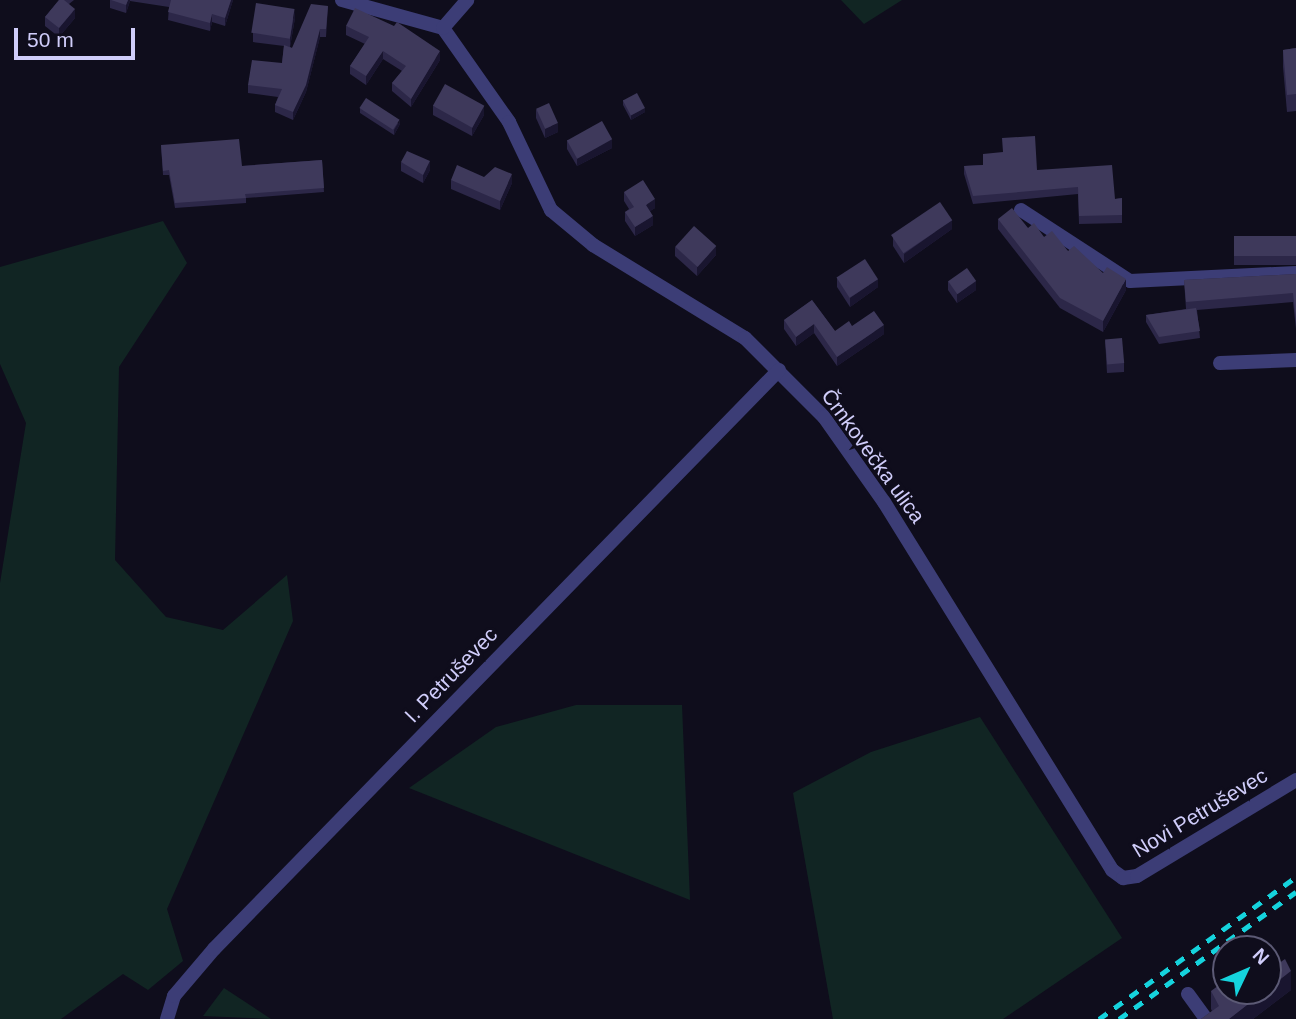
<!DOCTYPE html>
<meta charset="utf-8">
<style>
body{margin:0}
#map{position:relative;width:1296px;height:1019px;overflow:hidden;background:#0f0d1c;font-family:Helvetica,sans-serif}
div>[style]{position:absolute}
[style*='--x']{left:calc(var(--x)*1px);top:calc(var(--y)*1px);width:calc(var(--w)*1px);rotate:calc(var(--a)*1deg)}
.green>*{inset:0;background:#112523}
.minor>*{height:14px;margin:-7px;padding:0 7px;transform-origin:7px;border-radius:7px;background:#3c3d76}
.rail>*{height:5px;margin-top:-2.5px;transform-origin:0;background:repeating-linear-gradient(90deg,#15d3dd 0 10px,transparent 0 19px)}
.wall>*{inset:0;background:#2c2748;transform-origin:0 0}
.shaded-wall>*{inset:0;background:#19152f}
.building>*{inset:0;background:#3e395b;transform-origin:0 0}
span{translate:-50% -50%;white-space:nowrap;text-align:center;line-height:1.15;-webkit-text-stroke:6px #0f0d1c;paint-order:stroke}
.street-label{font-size:21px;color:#d0cdfa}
.north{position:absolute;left:1212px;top:935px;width:70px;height:70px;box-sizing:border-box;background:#0f0d1c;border:2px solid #5c5a75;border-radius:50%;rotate:46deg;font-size:19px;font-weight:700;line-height:28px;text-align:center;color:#d0cdfa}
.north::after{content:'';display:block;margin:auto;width:24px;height:32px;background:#15d3dd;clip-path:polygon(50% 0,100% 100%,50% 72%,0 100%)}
.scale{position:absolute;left:14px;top:28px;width:121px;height:32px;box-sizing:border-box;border:4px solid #d0cdfa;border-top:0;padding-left:9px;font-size:21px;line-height:24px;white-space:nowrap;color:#d0cdfa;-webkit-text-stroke:5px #0f0d1c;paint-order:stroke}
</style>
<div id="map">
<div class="green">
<div style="clip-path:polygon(841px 0,902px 0,864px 24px)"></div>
<div style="clip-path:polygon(163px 221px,187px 263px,119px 367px,115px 560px,166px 617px,223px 630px,287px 575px,293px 621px,167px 909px,183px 961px,148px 990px,123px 974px,61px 1019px,0 1019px,0 583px,26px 423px,0 364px,0 267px)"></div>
<div style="clip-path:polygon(576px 705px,682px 705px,690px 900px,409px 788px,496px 727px)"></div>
<div style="clip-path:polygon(980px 717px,1122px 938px,1003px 1019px,833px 1019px,793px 793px,871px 752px)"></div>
<div style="clip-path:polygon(224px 988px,271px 1019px,203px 1016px)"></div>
</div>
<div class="minor">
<div style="--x:342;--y:0;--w:105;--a:15.5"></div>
<div style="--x:443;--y:28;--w:115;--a:54.9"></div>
<div style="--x:509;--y:122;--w:98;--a:64.5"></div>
<div style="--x:551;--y:210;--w:55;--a:39.8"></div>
<div style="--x:593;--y:245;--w:178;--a:31.5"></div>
<div style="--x:745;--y:338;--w:112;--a:45"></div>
<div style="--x:824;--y:417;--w:104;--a:54.8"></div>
<div style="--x:884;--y:502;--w:433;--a:58.2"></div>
<div style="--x:1112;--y:870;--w:14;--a:36"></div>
<div style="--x:1123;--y:878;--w:14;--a:-8"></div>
<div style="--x:1137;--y:876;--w:186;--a:-31.1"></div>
<div style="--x:443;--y:28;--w:37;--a:-49"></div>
<div style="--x:1021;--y:210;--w:130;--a:33.1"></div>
<div style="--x:1130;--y:281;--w:166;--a:-2.8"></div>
<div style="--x:1220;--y:363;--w:76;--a:-2.3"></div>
<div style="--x:1188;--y:994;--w:31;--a:54"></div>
<div style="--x:167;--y:1019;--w:24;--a:-73"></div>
<div style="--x:174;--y:996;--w:62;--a:-49.6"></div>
<div style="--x:214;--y:949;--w:809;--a:-45.7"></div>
</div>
<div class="rail">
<div style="--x:1099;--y:1019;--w:243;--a:-35.8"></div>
<div style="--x:1119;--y:1019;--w:218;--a:-35.7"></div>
</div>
<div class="wall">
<div style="clip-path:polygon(59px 0,74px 0,69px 4px,75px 18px,59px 37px,45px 26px,45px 17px)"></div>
<div style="clip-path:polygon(110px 0,233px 0,225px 26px,212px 22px,210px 31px,168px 20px,169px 7px,130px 1px,126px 13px,110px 8px)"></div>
<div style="clip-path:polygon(328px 6px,326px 37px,320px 37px,306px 92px,293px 120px,275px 112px,275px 105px,278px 97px,248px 93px,248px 85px,282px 63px,284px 46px,253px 42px,253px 33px,295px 18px,290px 47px,292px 48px)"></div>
<div style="clip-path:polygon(346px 26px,440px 60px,411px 107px,392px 91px,392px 83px,402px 71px,383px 59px,366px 85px,350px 74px,350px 66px,365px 44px,346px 35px)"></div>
<div style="clip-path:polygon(1296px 48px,1296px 111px,1287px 112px,1283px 67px,1283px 50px)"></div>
<div style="clip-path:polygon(623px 100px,645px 112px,631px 120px,623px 105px)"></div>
<div style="clip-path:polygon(433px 106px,484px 115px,472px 136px,433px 115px)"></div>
<div style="clip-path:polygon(360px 108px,400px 124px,394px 135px,360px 113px)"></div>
<div style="clip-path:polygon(536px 109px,558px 132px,545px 138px,536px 118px)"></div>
<div style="clip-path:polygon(567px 140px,612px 148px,577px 166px,567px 149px)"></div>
<div style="clip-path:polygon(161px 145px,242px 166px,322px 160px,324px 192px,246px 198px,246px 203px,175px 208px,169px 175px,163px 175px)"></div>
<div style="clip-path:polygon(401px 162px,430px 170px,423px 183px,401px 171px)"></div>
<div style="clip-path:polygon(983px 165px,1037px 170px,1115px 199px,1122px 198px,1122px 223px,1079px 224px,1078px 194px,973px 204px,964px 174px,964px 166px)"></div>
<div style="clip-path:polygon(451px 180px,512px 183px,500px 210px,451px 189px)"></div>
<div style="clip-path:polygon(624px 192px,655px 208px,650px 211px,653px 225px,635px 236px,625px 221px,625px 212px,629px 209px,624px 201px)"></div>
<div style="clip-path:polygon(998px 219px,1028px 228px,1044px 237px,1068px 251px,1126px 290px,1103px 332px,1060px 308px,998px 229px)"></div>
<div style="clip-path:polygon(952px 229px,904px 263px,893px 246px,893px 238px)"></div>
<div style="left:1296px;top:236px;width:29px;height:62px;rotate:90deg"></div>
<div style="clip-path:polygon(675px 247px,716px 255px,697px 276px,675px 256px)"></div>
<div style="clip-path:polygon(1296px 274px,1296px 329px,1293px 302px,1197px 310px,1200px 338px,1159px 344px,1146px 322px,1146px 315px,1186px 309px,1184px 280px)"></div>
<div style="clip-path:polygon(837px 278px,878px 287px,850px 307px,837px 287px)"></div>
<div style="clip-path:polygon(948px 281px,976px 290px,957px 303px,948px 290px)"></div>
<div style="clip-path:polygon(812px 300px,835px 331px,852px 326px,884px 334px,837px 366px,814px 333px,796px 346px,784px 329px,784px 320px)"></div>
<div style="clip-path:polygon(1105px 340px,1124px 363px,1124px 372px,1107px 373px)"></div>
<div style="clip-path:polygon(1291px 990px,1253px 1019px,1201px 1019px,1212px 1011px,1211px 1009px,1211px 991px)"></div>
</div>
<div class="shaded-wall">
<div style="clip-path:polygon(128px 0,130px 0,130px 1px,126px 13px,126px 5px)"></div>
<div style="clip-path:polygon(231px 0,233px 0,225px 26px,225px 18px)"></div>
<div style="clip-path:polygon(75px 9px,75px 18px,59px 37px,59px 28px)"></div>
<div style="clip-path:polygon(295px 9px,295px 18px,290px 47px,290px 38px)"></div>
<div style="clip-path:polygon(212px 14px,212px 22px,210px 31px,210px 23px)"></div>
<div style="clip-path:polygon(320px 29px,320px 37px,306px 92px,293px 120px,293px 112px)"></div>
<div style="clip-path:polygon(383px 51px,383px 59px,366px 85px,366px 76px)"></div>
<div style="clip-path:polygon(440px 51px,440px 60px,411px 107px,411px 99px)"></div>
<div style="clip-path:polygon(484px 106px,484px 115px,472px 136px,472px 128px)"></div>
<div style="clip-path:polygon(645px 108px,645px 112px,631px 120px,631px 115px)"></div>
<div style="clip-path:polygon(400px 120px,400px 124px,394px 135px,394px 130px)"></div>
<div style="clip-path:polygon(558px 123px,558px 132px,545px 138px,545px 129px)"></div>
<div style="clip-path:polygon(612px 139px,612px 148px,577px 166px,577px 158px)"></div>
<div style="clip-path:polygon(430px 161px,430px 170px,423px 183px,423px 175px)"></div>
<div style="clip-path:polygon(512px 174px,512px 183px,500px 210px,500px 201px)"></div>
<div style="clip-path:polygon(655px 199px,655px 208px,646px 214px,646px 205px)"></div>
<div style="clip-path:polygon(653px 216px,653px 225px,635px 236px,635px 227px)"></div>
<div style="clip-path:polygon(952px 220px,952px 229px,904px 263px,904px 254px)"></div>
<div style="clip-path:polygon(716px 246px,716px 255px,697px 276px,697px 267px)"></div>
<div style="clip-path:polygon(878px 279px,878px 287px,850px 307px,850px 298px)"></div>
<div style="clip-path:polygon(1126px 279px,1126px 290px,1103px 332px,1103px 321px)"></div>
<div style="clip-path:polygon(976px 281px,976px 290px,957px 303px,957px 294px)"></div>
<div style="clip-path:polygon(814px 324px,814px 333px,796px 346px,796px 337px)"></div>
<div style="clip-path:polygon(884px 325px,884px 334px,837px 366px,837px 357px)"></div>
<div style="clip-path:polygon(1291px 971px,1291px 990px,1253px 1019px,1229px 1019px,1265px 991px,1268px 991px,1268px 989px)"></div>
</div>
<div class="building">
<div style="clip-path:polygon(59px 0,64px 0,75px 9px,59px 28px,45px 17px)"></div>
<div style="clip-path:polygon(111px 0,128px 0,126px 5px)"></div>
<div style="clip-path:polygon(171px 0,231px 0,225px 18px,212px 14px,210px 23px,168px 12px)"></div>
<div style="left:256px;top:3px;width:39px;height:30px;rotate:9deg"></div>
<div style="clip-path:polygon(311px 4px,328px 6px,326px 29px,320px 29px,306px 85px,293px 112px,275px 105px,282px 89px,248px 85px,252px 60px,282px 63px,284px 45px,292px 48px)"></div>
<div style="clip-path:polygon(355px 8px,394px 26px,397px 22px,440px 51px,411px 99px,392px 83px,406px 66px,383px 51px,366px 76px,350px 66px,369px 37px,346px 26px)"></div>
<div style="clip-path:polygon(1296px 48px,1296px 94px,1287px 95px,1283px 50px)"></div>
<div style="left:445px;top:84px;width:45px;height:25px;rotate:29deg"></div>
<div style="left:637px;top:93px;width:17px;height:16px;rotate:62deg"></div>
<div style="left:366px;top:98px;width:40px;height:12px;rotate:33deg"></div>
<div style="left:549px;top:103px;width:22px;height:14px;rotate:66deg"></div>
<div style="left:602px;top:121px;width:21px;height:40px;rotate:61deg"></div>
<div style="clip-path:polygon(1035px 136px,1037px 170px,1112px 165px,1115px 199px,1122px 198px,1122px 215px,1079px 216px,1078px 187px,973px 196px,964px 166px,983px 165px,983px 154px,1003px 152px,1002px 138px)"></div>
<div style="clip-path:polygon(239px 139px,242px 166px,322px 160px,324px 188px,245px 194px,246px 198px,175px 203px,169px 170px,163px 171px,161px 145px)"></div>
<div style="clip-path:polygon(407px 151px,430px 161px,423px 175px,401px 162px)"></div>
<div style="clip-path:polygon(457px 165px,484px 177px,495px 167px,512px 174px,500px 201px,451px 180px)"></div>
<div style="clip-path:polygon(643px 180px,655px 199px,646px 205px,653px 216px,635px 227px,625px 212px,634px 207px,624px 192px)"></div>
<div style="left:940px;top:202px;width:22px;height:59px;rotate:56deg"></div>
<div style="clip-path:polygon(1012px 208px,1028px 228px,1034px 223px,1044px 237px,1052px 231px,1068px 251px,1074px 246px,1103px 273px,1107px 267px,1126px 279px,1103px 321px,1060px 298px,998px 219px)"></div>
<div style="left:694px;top:226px;width:30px;height:28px;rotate:42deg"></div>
<div style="left:1296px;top:236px;width:20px;height:62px;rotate:90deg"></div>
<div style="left:865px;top:259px;width:24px;height:34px;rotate:57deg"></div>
<div style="left:967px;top:268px;width:16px;height:23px;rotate:55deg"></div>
<div style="clip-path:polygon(1296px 274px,1296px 320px,1293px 293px,1186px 302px,1184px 280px)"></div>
<div style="clip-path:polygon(812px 300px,835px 331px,849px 321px,852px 326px,874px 311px,884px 325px,837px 357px,814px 324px,796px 337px,784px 320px)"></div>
<div style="clip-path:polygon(1196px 308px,1200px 331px,1159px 337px,1146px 315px)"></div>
<div style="left:1122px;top:338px;width:25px;height:17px;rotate:85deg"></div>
<div style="clip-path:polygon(1285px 959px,1291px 971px,1268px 989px,1268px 971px)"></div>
<div style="clip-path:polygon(1226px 980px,1226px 991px,1265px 991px,1229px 1019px,1201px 1019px,1219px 1006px,1211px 991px)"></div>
</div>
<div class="street-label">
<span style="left:873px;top:456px;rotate:54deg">Črnkovečka ulica</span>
<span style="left:451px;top:675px;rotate:-46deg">I. Petruševec</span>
<span style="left:1200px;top:813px;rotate:-31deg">Novi Petruševec</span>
</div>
<div class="north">N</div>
<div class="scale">50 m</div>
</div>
